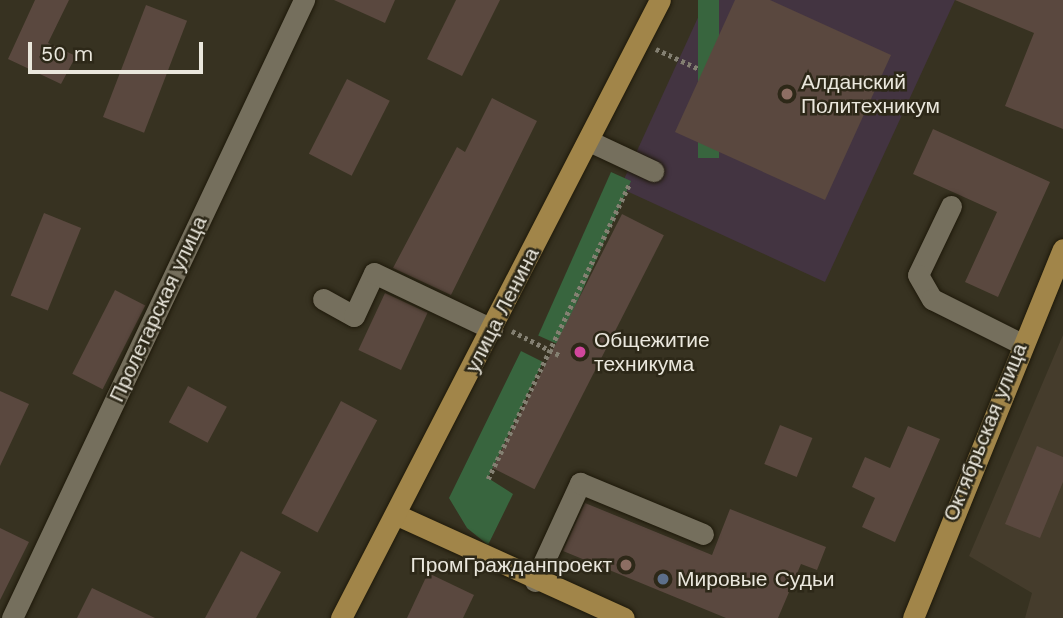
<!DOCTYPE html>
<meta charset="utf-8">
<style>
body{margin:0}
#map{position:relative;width:1063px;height:618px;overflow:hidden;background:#373221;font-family:"Work Sans",sans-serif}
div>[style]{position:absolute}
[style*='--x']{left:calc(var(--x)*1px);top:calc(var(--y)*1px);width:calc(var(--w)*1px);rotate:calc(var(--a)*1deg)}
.industrial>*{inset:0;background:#453c2c}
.education>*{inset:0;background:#433441}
.green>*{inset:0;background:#38653e;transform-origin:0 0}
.building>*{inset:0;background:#5a483f;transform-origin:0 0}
.path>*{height:4.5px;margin-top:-2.25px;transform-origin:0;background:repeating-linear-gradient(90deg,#848072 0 3.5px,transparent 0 7px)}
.roads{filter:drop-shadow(0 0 2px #1e190a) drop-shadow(0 0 2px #1e190a)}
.minor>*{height:21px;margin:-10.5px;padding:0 10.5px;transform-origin:10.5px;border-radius:10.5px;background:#756f5d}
.major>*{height:21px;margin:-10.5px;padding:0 10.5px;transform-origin:10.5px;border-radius:10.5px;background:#a18549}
.dots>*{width:19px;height:19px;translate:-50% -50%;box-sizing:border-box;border:4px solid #2d2818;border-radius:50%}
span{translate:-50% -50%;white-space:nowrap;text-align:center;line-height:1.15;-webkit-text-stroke:5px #2d2818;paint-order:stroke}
.poi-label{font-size:21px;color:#eae7dd}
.left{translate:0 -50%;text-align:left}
.right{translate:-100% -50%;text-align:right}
.street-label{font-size:21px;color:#eae7dd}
.scale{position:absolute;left:28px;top:42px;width:175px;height:32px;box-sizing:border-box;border:4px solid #eae7dd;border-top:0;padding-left:9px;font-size:21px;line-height:24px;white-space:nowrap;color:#eae7dd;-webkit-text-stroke:5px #2d2818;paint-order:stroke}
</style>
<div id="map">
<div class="industrial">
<div style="clip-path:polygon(1063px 335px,1063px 618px,1025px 618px,1032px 593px,969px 556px)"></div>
</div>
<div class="education">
<div style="clip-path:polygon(706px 0,955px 0,825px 282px,620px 188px)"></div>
</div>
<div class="green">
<div style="left:698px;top:0;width:21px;height:158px"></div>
<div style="left:611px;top:172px;width:22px;height:179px;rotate:24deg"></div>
<div style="clip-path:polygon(521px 351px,543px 362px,488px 478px,513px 494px,488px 545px,467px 528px,449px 498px)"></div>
</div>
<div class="building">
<div style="clip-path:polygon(35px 0,69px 0,48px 43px,76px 56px,61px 84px,8px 59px)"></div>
<div style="clip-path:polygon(334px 0,395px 0,385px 23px)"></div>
<div style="clip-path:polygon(456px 0,500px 0,462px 76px,427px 59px)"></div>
<div style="clip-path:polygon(735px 0,770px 0,891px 55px,825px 200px,675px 132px)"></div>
<div style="clip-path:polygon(955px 0,1063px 0,1063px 129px,1005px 106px,1034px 33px)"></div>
<div style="left:146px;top:5px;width:44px;height:120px;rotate:21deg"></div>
<div style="left:347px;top:79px;width:48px;height:84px;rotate:27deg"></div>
<div style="clip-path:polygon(492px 98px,537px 121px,451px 295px,393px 268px,457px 147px,465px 152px)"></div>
<div style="clip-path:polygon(933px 129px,1050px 182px,998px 297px,965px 282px,997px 212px,913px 174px)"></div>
<div style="left:44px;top:213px;width:40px;height:89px;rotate:22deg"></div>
<div style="left:622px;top:214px;width:47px;height:285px;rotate:27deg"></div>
<div style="left:115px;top:290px;width:34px;height:94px;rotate:27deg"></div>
<div style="left:385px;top:293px;width:47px;height:63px;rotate:25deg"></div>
<div style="left:188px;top:386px;width:44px;height:41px;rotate:28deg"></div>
<div style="clip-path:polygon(0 391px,29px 404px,0 466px)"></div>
<div style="left:341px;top:401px;width:41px;height:127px;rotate:28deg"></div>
<div style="left:780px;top:425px;width:35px;height:42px;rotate:22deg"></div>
<div style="clip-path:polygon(908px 426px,940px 439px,895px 542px,862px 527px,875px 498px,852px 487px,865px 457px,890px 468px)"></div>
<div style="clip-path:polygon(1037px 446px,1063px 457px,1063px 482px,1040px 538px,1005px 524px)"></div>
<div style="clip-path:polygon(585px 503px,712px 555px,730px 509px,826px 547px,817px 570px,801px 564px,778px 618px,726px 618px,563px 551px)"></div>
<div style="clip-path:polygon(0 528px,29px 542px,0 600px)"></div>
<div style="clip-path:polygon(241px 551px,281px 572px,256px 618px,205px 618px)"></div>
<div style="clip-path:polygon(428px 573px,474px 595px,463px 618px,407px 618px)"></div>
<div style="clip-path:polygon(92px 588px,155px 618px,77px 618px)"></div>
</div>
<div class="path">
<div style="--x:656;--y:49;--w:47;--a:24.9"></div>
<div style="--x:512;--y:331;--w:55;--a:27"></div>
<div style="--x:488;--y:479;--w:328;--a:-64.4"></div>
</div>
<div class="roads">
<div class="minor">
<div style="--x:589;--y:141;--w:71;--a:25.1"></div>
<div style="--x:951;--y:206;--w:76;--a:115.6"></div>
<div style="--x:918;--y:275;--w:28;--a:60"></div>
<div style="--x:932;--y:299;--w:98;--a:26.6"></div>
<div style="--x:323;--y:299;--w:35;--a:29"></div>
<div style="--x:354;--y:316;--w:47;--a:-65.1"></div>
<div style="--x:374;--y:273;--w:131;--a:25.4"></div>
<div style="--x:535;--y:581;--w:108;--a:-65.3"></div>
<div style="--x:580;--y:483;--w:133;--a:22.5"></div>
<div style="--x:12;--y:618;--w:684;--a:-64.71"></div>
</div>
<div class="major">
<div style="--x:397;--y:515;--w:249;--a:24.4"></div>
<div style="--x:341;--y:618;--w:695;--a:-62.7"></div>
<div style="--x:913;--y:618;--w:398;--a:-67.9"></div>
</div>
</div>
<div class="dots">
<div style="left:787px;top:94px;background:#8d6e63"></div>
<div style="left:580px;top:352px;background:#d1479c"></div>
<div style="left:626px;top:565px;background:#8d6e63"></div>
<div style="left:663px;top:579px;background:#5c6f8a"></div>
</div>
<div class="poi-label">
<span class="left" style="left:801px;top:94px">Алданский<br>Политехникум</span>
<span class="left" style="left:594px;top:352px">Общежитие<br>техникума</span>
<span class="right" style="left:612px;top:565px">ПромГражданпроект</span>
<span class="left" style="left:677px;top:579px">Мировые Судьи</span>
</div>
<div class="street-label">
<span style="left:158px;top:309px;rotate:-65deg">Пролетарская улица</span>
<span style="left:502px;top:310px;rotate:-63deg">улица Ленина</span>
<span style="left:985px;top:432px;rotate:-68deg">Октябрьская улица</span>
</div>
<div class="scale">50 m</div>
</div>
